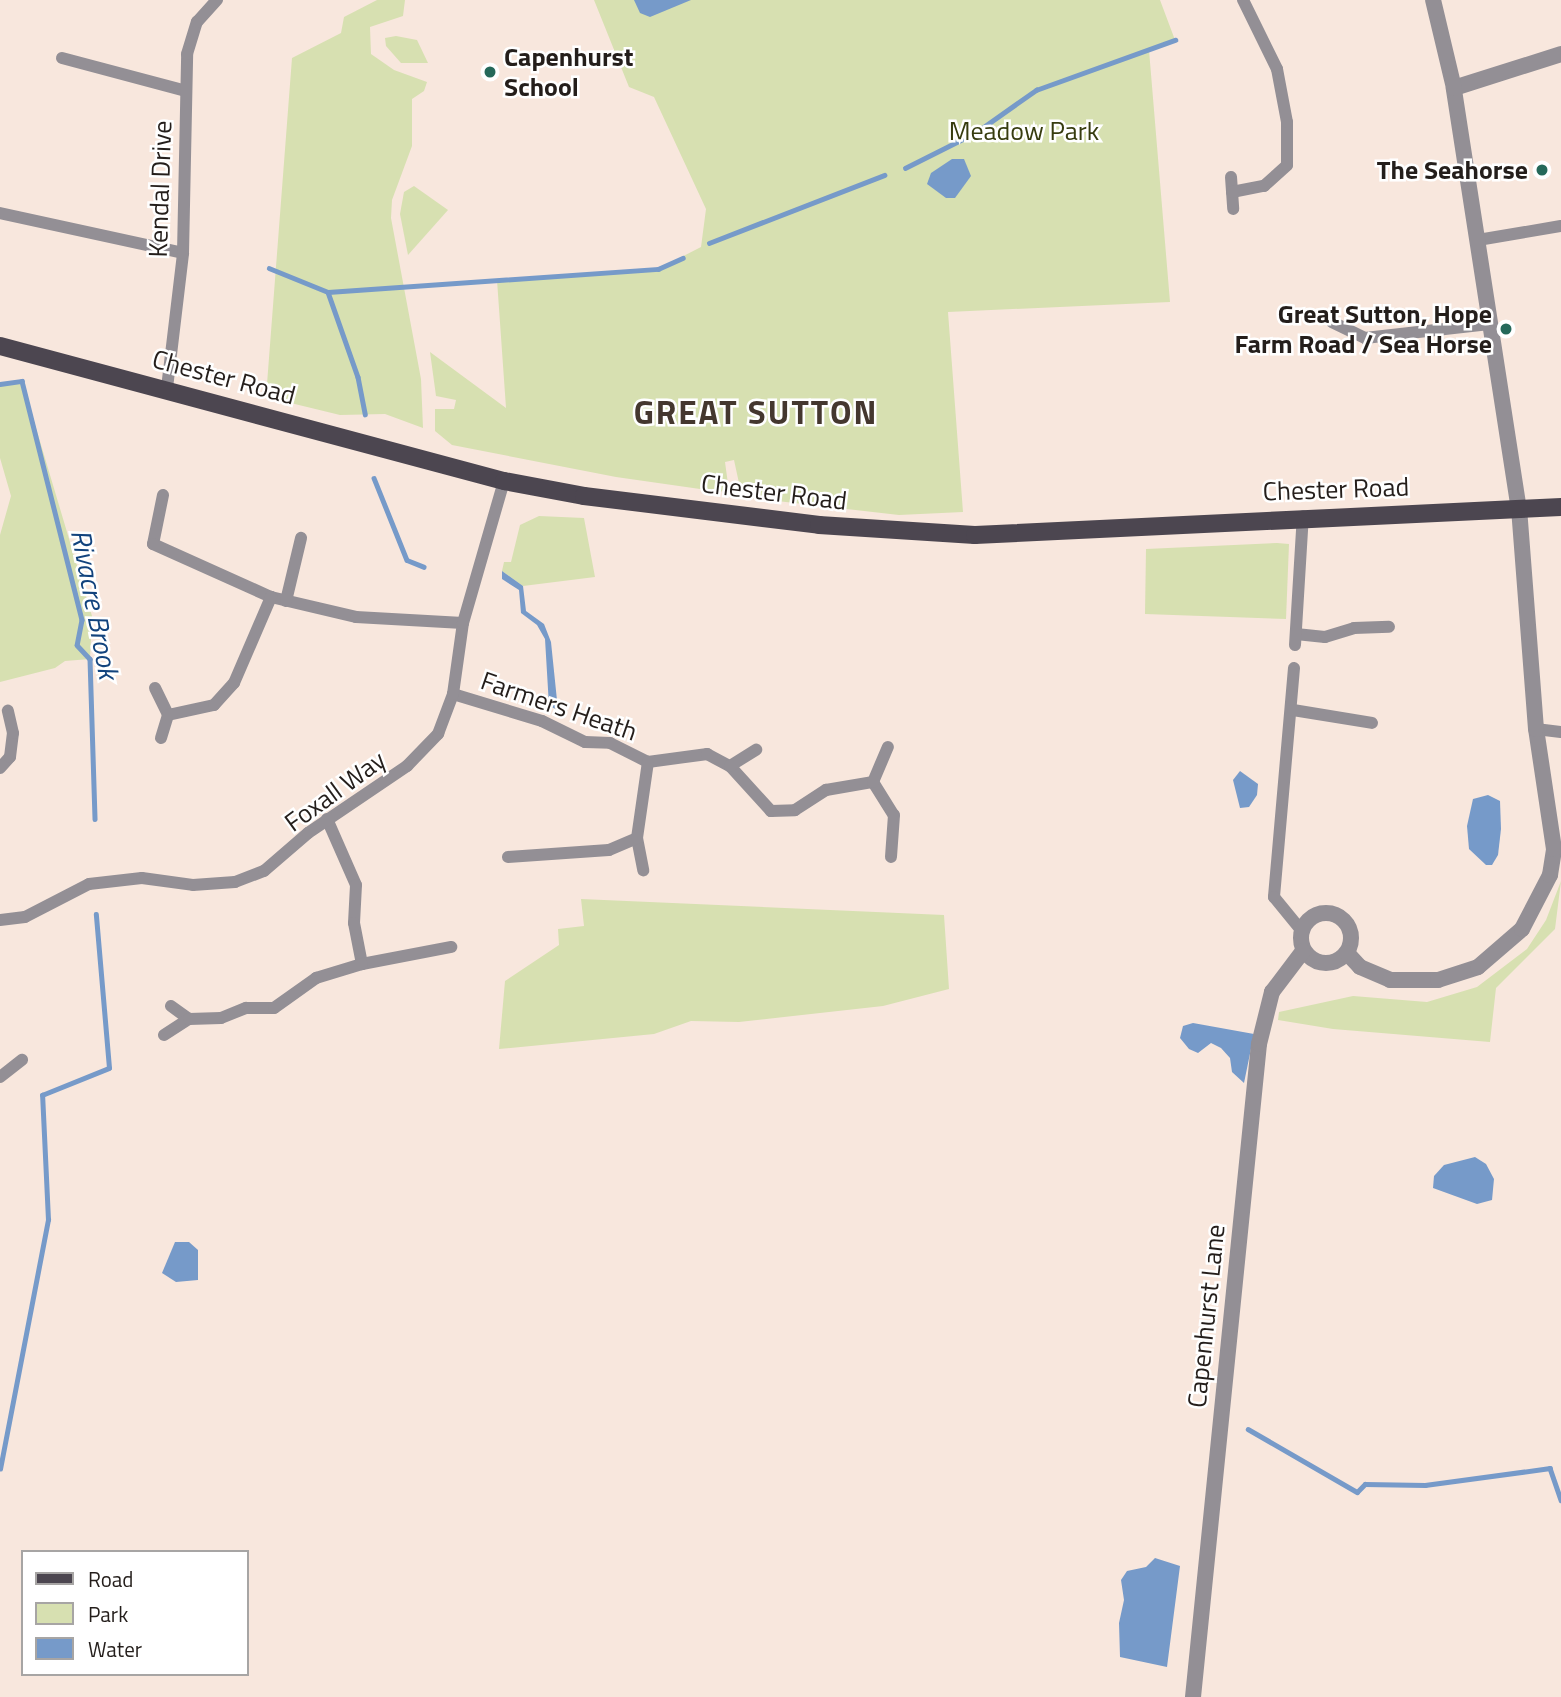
<!DOCTYPE html>
<style>
body{margin:0}
#map{position:relative;width:1561px;height:1697px;overflow:hidden;background:#f8e7dd;font-family:"Titillium Web",sans-serif}
div>[style]{position:absolute}
[style*='--x']{left:calc(var(--x)*1px);top:calc(var(--y)*1px);width:calc(var(--w)*1px);rotate:calc(var(--a)*1deg)}
.green>*{inset:0;background:#d7e0b1}
.water>*{inset:0;background:#769ac9}
.stream>*{height:4.5px;margin:-2.25px;padding:0 2.25px;transform-origin:2.25px;border-radius:2.25px;background:#769ac9}
.minor>*{height:12px;margin:-6px;padding:0 6px;transform-origin:6px;border-radius:6px;background:#938f95}
.tertiary>*{height:16px;margin:-8px;padding:0 8px;transform-origin:8px;border-radius:8px;background:#938f95}
.tertiary>.ring{margin:-8px;padding:0;box-sizing:content-box;background:none;border:16px solid #938f95;border-radius:50%}
.primary>*{height:18px;margin:-9px;padding:0 9px;transform-origin:9px;border-radius:9px;background:#4c4650}
.dots>*{width:19px;height:19px;translate:-50% -50%;box-sizing:border-box;border:4px solid #fff;border-radius:50%}
span{translate:-50% -50%;white-space:nowrap;text-align:center;line-height:1.15;-webkit-text-stroke:5px #fff;paint-order:stroke}
.poi-label{font-size:26px;color:#241e1b;font-weight:700}
.left{translate:0 -50%;text-align:left}
.right{translate:-100% -50%;text-align:right}
.park-label{font-size:26px;color:#373c0f}
.street-label{font-size:26px;color:#241e1b}
.water-label{font-size:28px;color:#12437d;font-style:italic}
.district-label{font-size:33px;color:#44372f;font-weight:700;letter-spacing:2px}
.legend{position:absolute;left:21px;top:1550px;width:228px;height:126px;box-sizing:border-box;background:#fff;border:2px solid #a7a5a4;margin:0;padding:9px 12px;list-style:none;font-size:21px;color:#241e1b}
.legend li{display:flex;align-items:center;gap:14px;height:35px}
.legend b{width:35px;border:2px solid #a7a5a4}
</style>
<div id="map">
<div class="green">
<div style="clip-path:polygon(377px 0,405px 0,403px 16px,370px 27px,371px 54px,394px 70px,427px 82px,424px 91px,412px 99px,412px 146px,392px 200px,391px 218px,421px 379px,423px 428px,385px 414px,340px 415px,266px 397px,292px 58px,341px 33px,344px 17px)"></div>
<div style="clip-path:polygon(594px 0,1160px 0,1175px 40px,1149px 50px,1170px 302px,948px 312px,963px 512px,899px 515px,742px 497px,734px 460px,725px 462px,728px 484px,721px 492px,616px 477px,452px 445px,435px 431px,435px 409px,454px 409px,456px 400px,436px 396px,430px 352px,506px 408px,497px 280px,658px 269px,701px 247px,706px 209px,654px 97px,629px 87px)"></div>
<div style="clip-path:polygon(396px 36px,417px 40px,428px 63px,401px 63px,386px 46px,385px 38px)"></div>
<div style="clip-path:polygon(414px 186px,448px 210px,408px 255px,400px 214px,404px 192px)"></div>
<div style="clip-path:polygon(22px 381px,92px 616px,90px 659px,65px 661px,55px 668px,0 682px,0 535px,11px 496px,0 458px,0 384px)"></div>
<div style="clip-path:polygon(539px 516px,584px 518px,595px 577px,523px 586px,502px 571px,504px 562px,511px 562px,520px 525px)"></div>
<div style="clip-path:polygon(1277px 543px,1289px 544px,1286px 619px,1145px 614px,1146px 549px)"></div>
<div style="clip-path:polygon(1561px 881px,1555px 929px,1496px 988px,1490px 1042px,1333px 1029px,1278px 1020px,1279px 1012px,1353px 996px,1427px 1002px,1477px 987px,1527px 949px,1546px 920px)"></div>
<div style="clip-path:polygon(581px 899px,944px 915px,949px 989px,883px 1006px,739px 1022px,691px 1021px,654px 1034px,499px 1049px,505px 981px,559px 945px,558px 929px,584px 926px)"></div>
</div>
<div class="water">
<div style="clip-path:polygon(634px 0,691px 0,650px 17px,640px 13px)"></div>
<div style="clip-path:polygon(952px 159px,964px 159px,971px 176px,955px 198px,946px 198px,927px 184px,931px 173px)"></div>
<div style="clip-path:polygon(502px 571px,523px 586px,526px 611px,544px 624px,551px 642px,558px 710px,549px 706px,545px 639px,537px 625px,521px 613px,519px 590px,502px 579px)"></div>
<div style="clip-path:polygon(1240px 771px,1258px 784px,1257px 795px,1249px 807px,1240px 808px,1233px 780px)"></div>
<div style="clip-path:polygon(1488px 795px,1500px 801px,1501px 829px,1498px 855px,1492px 865px,1486px 865px,1469px 849px,1467px 826px,1473px 799px)"></div>
<div style="clip-path:polygon(1193px 1023px,1254px 1034px,1244px 1083px,1232px 1072px,1230px 1058px,1221px 1048px,1211px 1043px,1198px 1053px,1189px 1049px,1180px 1038px,1183px 1026px)"></div>
<div style="clip-path:polygon(1475px 1157px,1486px 1164px,1494px 1179px,1492px 1200px,1477px 1204px,1433px 1188px,1434px 1176px,1444px 1165px)"></div>
<div style="clip-path:polygon(175px 1242px,189px 1242px,198px 1250px,198px 1280px,176px 1282px,162px 1273px)"></div>
<div style="clip-path:polygon(1155px 1558px,1180px 1566px,1167px 1667px,1120px 1657px,1119px 1623px,1124px 1600px,1121px 1580px,1127px 1571px,1146px 1567px)"></div>
</div>
<div class="stream">
<div style="--x:905;--y:168;--w:78;--a:-26.6"></div>
<div style="--x:975;--y:133;--w:75;--a:-35.2"></div>
<div style="--x:1036;--y:90;--w:148;--a:-19.8"></div>
<div style="--x:709;--y:243;--w:188;--a:-21.2"></div>
<div style="--x:269;--y:268;--w:64;--a:22.1"></div>
<div style="--x:328;--y:292;--w:331;--a:-4"></div>
<div style="--x:658;--y:269;--w:27;--a:-24"></div>
<div style="--x:328;--y:292;--w:90;--a:70.6"></div>
<div style="--x:358;--y:377;--w:38;--a:79"></div>
<div style="--x:0;--y:384;--w:22;--a:-8"></div>
<div style="--x:22;--y:381;--w:246;--a:75.9"></div>
<div style="--x:82;--y:620;--w:25;--a:101"></div>
<div style="--x:77;--y:645;--w:19;--a:47"></div>
<div style="--x:90;--y:659;--w:160;--a:88.2"></div>
<div style="--x:374;--y:478;--w:88;--a:68.1"></div>
<div style="--x:407;--y:560;--w:18;--a:22"></div>
<div style="--x:1248;--y:1429;--w:126;--a:30"></div>
<div style="--x:1357;--y:1492;--w:11;--a:-45"></div>
<div style="--x:1365;--y:1484;--w:60;--a:1"></div>
<div style="--x:1425;--y:1485;--w:126;--a:-7.7"></div>
<div style="--x:1550;--y:1468;--w:34;--a:71"></div>
<div style="--x:0;--y:1469;--w:254;--a:-79.1"></div>
<div style="--x:48;--y:1220;--w:125;--a:-92.7"></div>
<div style="--x:42;--y:1095;--w:72;--a:-21.9"></div>
<div style="--x:109;--y:1068;--w:154;--a:-94.9"></div>
</div>
<div class="minor">
<div style="--x:62;--y:58;--w:128;--a:14.9"></div>
<div style="--x:1231;--y:177;--w:32;--a:86"></div>
<div style="--x:1232;--y:192;--w:33;--a:-11"></div>
<div style="--x:1264;--y:186;--w:31;--a:-42"></div>
<div style="--x:1287;--y:165;--w:43;--a:-90"></div>
<div style="--x:1287;--y:122;--w:54;--a:-100.7"></div>
<div style="--x:1277;--y:69;--w:77;--a:-116.2"></div>
<div style="--x:0;--y:213;--w:187;--a:12.3"></div>
<div style="--x:1478;--y:240;--w:84;--a:-9.6"></div>
<div style="--x:1332;--y:322;--w:37;--a:26"></div>
<div style="--x:1365;--y:338;--w:125;--a:-6.4"></div>
<div style="--x:167;--y:388;--w:136;--a:-83.2"></div>
<div style="--x:183;--y:253;--w:199;--a:-88.8"></div>
<div style="--x:187;--y:54;--w:34;--a:-73"></div>
<div style="--x:197;--y:22;--w:30;--a:-48"></div>
<div style="--x:163;--y:495;--w:50;--a:101.5"></div>
<div style="--x:153;--y:544;--w:129;--a:24.2"></div>
<div style="--x:271;--y:597;--w:87;--a:13.2"></div>
<div style="--x:356;--y:617;--w:107;--a:3.2"></div>
<div style="--x:286;--y:601;--w:65;--a:-76.6"></div>
<div style="--x:1296;--y:634;--w:29;--a:6"></div>
<div style="--x:1325;--y:637;--w:30;--a:-17"></div>
<div style="--x:1354;--y:628;--w:35;--a:-2"></div>
<div style="--x:1295;--y:645;--w:129;--a:-86.5"></div>
<div style="--x:1294;--y:668;--w:230;--a:95"></div>
<div style="--x:1274;--y:897;--w:43;--a:50.7"></div>
<div style="--x:155;--y:688;--w:30;--a:64"></div>
<div style="--x:453;--y:694;--w:93;--a:16.9"></div>
<div style="--x:542;--y:721;--w:48;--a:26"></div>
<div style="--x:585;--y:742;--w:25;--a:2"></div>
<div style="--x:610;--y:743;--w:42;--a:26.6"></div>
<div style="--x:648;--y:762;--w:60;--a:-7.7"></div>
<div style="--x:707;--y:754;--w:26;--a:28"></div>
<div style="--x:730;--y:766;--w:61;--a:47.7"></div>
<div style="--x:771;--y:811;--w:24;--a:-2"></div>
<div style="--x:795;--y:810;--w:37;--a:-33"></div>
<div style="--x:826;--y:790;--w:48;--a:-9.7"></div>
<div style="--x:873;--y:782;--w:39;--a:58"></div>
<div style="--x:894;--y:815;--w:42;--a:94.1"></div>
<div style="--x:1293;--y:710;--w:80;--a:9.3"></div>
<div style="--x:1536;--y:729;--w:25;--a:7"></div>
<div style="--x:161;--y:738;--w:24;--a:-73"></div>
<div style="--x:168;--y:715;--w:47;--a:-12.3"></div>
<div style="--x:214;--y:705;--w:30;--a:-48"></div>
<div style="--x:234;--y:683;--w:94;--a:-66.7"></div>
<div style="--x:730;--y:766;--w:31;--a:-32"></div>
<div style="--x:0;--y:768;--w:15;--a:-48"></div>
<div style="--x:10;--y:757;--w:24;--a:-83"></div>
<div style="--x:13;--y:733;--w:23;--a:-103"></div>
<div style="--x:873;--y:782;--w:38;--a:-67"></div>
<div style="--x:327;--y:819;--w:72;--a:66.3"></div>
<div style="--x:356;--y:885;--w:38;--a:93"></div>
<div style="--x:354;--y:923;--w:42;--a:79"></div>
<div style="--x:362;--y:964;--w:91;--a:-10.8"></div>
<div style="--x:637;--y:838;--w:33;--a:79"></div>
<div style="--x:508;--y:857;--w:101;--a:-4"></div>
<div style="--x:609;--y:850;--w:30;--a:-23"></div>
<div style="--x:637;--y:838;--w:77;--a:-81.8"></div>
<div style="--x:0;--y:920;--w:25;--a:-7"></div>
<div style="--x:25;--y:917;--w:72;--a:-27.3"></div>
<div style="--x:89;--y:884;--w:53;--a:-6.5"></div>
<div style="--x:142;--y:878;--w:51;--a:7.8"></div>
<div style="--x:193;--y:885;--w:42;--a:-4.1"></div>
<div style="--x:235;--y:882;--w:31;--a:-21"></div>
<div style="--x:264;--y:871;--w:58;--a:-40.8"></div>
<div style="--x:308;--y:833;--w:120;--a:-34.1"></div>
<div style="--x:407;--y:766;--w:45;--a:-45.9"></div>
<div style="--x:438;--y:734;--w:43;--a:-69.4"></div>
<div style="--x:453;--y:694;--w:72;--a:-82"></div>
<div style="--x:463;--y:623;--w:148;--a:-73.9"></div>
<div style="--x:171;--y:1006;--w:22;--a:36"></div>
<div style="--x:164;--y:1035;--w:30;--a:-33"></div>
<div style="--x:189;--y:1019;--w:32;--a:-2"></div>
<div style="--x:221;--y:1018;--w:27;--a:-22"></div>
<div style="--x:246;--y:1008;--w:28;--a:0"></div>
<div style="--x:274;--y:1008;--w:52;--a:-35.5"></div>
<div style="--x:316;--y:978;--w:48;--a:-16.9"></div>
<div style="--x:0;--y:1077;--w:28;--a:-38"></div>
</div>
<div class="tertiary">
<div style="--x:1454;--y:88;--w:112;--a:-17.6"></div>
<div class="ring" style="left:1301px;top:913px;width:34px;height:34px"></div>
<div style="--x:1347;--y:953;--w:19;--a:47"></div>
<div style="--x:1360;--y:967;--w:33;--a:23"></div>
<div style="--x:1390;--y:980;--w:48;--a:0"></div>
<div style="--x:1438;--y:980;--w:42;--a:-18"></div>
<div style="--x:1478;--y:967;--w:58;--a:-40.8"></div>
<div style="--x:1522;--y:929;--w:61;--a:-62.6"></div>
<div style="--x:1550;--y:875;--w:26;--a:-81"></div>
<div style="--x:1554;--y:849;--w:121;--a:-98.5"></div>
<div style="--x:1536;--y:729;--w:220;--a:-94.4"></div>
<div style="--x:1519;--y:510;--w:427;--a:-98.8"></div>
<div style="--x:1454;--y:88;--w:90;--a:-103.4"></div>
<div style="--x:1193;--y:1697;--w:656;--a:-84.23"></div>
<div style="--x:1259;--y:1044;--w:54;--a:-76"></div>
<div style="--x:1272;--y:992;--w:51;--a:-52.9"></div>
</div>
<div class="primary">
<div style="--x:0;--y:346;--w:522;--a:15"></div>
<div style="--x:504;--y:481;--w:81;--a:10.6"></div>
<div style="--x:584;--y:496;--w:237;--a:7"></div>
<div style="--x:819;--y:525;--w:156;--a:3.7"></div>
<div style="--x:975;--y:535;--w:587;--a:-2.74"></div>
</div>
<div class="dots">
<div style="left:490px;top:72px;background:#256859"></div>
<div style="left:1542px;top:170px;background:#256859"></div>
<div style="left:1506px;top:329px;background:#256859"></div>
</div>
<div class="poi-label">
<span class="left" style="left:504px;top:72px">Capenhurst<br>School</span>
<span class="right" style="left:1528px;top:170px">The Seahorse</span>
<span class="right" style="left:1492px;top:329px">Great Sutton, Hope<br>Farm Road / Sea Horse</span>
</div>
<div class="park-label">
<span style="left:1024px;top:131px">Meadow Park</span>
</div>
<div class="street-label">
<span style="left:160px;top:189px;rotate:-88deg">Kendal Drive</span>
<span style="left:224px;top:377px;rotate:15deg">Chester Road</span>
<span style="left:1336px;top:489px;rotate:-2deg">Chester Road</span>
<span style="left:774px;top:492px;rotate:7deg">Chester Road</span>
<span style="left:559px;top:706px;rotate:19deg">Farmers Heath</span>
<span style="left:335px;top:791px;rotate:-36deg">Foxall Way</span>
<span style="left:1206px;top:1316px;rotate:-84deg">Capenhurst Lane</span>
</div>
<div class="water-label">
<span style="left:95px;top:604px;rotate:79deg">Rivacre Brook</span>
</div>
<div class="district-label">
<span style="left:756px;top:413px">GREAT SUTTON</span>
</div>
<ul class="legend">
<li><b style="height:9px;background:#4c4650"></b>Road</li>
<li><b style="height:19px;background:#d7e0b1"></b>Park</li>
<li><b style="height:19px;background:#769ac9"></b>Water</li>
</ul>
</div>
